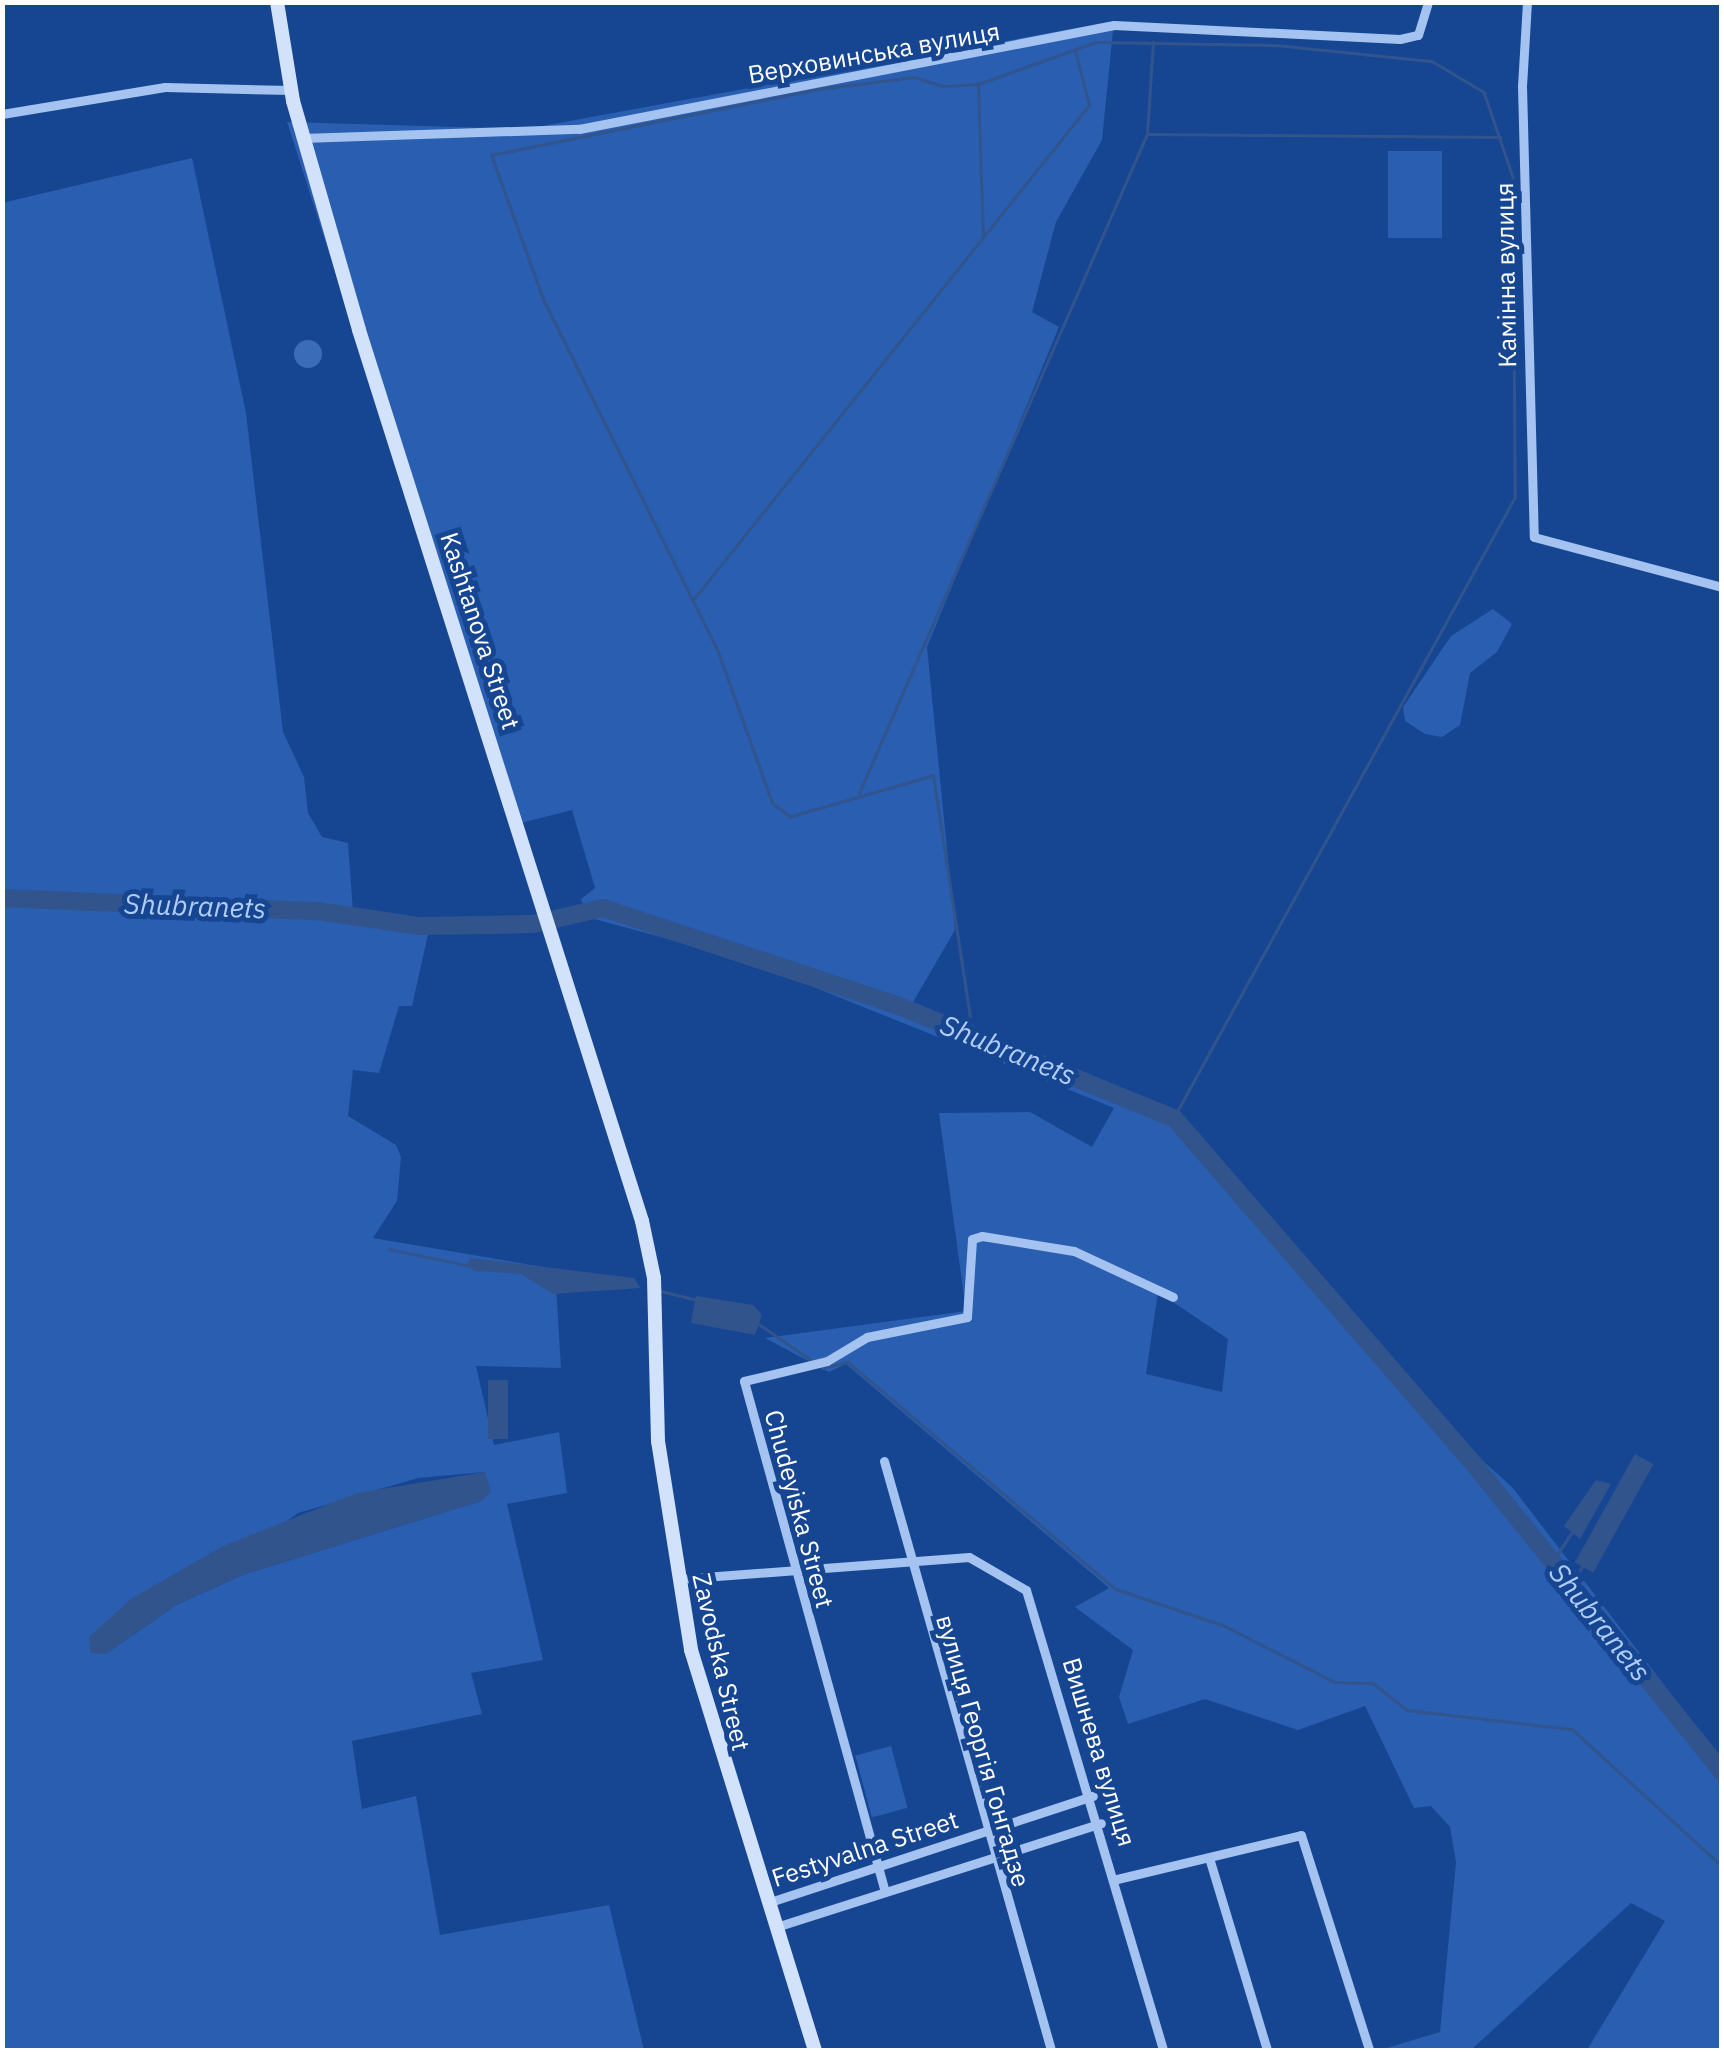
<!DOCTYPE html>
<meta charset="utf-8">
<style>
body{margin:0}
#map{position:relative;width:1724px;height:2053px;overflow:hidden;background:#164692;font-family:"IBM Plex Sans",sans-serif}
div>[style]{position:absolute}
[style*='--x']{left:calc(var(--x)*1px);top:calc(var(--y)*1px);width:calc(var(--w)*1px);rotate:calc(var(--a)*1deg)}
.green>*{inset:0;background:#295eb0;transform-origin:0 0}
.water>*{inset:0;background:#32548d;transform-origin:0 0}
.stream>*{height:2.5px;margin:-1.25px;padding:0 1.25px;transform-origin:1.25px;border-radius:1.25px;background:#32548d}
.river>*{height:18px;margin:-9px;padding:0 9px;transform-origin:9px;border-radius:9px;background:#32548d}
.building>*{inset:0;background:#3b6cb8}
.round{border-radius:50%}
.minor>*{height:9px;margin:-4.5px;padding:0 4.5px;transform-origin:4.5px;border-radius:4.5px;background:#a5c3f0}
.secondary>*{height:14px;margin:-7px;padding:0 7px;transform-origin:7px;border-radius:7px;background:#d3e2fb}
span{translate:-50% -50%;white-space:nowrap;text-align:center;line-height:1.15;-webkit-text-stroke:10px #164692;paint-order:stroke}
.street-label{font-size:25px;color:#fff}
.water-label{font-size:28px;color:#b1cdf7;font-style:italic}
.frame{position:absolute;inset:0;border:5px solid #fff;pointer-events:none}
</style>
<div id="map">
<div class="green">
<div style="clip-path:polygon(evenodd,1114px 21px,1102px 140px,1056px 222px,1032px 312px,1059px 327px,927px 647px,955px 930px,913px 1002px,1173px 1110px,1426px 1410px,1512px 1487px,1721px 1759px,1721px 2050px,1587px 2050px,1665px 1921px,1631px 1903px,1471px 2050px,1380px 2050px,1440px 2032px,1456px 1862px,1450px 1827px,1431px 1806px,1414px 1808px,1365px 1706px,1298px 1730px,1205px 1699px,1128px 1724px,1119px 1697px,1133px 1650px,1075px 1607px,1109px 1588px,846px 1364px,829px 1372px,765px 1338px,966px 1311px,939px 1113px,1030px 1112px,1092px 1147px,1114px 1108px,749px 961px,587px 917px,581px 899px,595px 888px,572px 810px,513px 825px,287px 122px,526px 129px,1114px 21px,1158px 1292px,1228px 1339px,1222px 1392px,1146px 1374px,1158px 1292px)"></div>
<div style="left:1388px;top:151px;width:54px;height:87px"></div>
<div style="clip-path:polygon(evenodd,192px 158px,246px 413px,283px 732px,304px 777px,308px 813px,322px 837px,348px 843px,353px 912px,404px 917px,429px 930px,412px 1006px,399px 1006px,379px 1073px,353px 1070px,348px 1116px,396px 1145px,401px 1157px,397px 1201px,373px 1238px,555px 1269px,561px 1368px,476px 1366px,494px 1445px,559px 1432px,567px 1493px,507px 1504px,543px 1660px,471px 1673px,482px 1714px,352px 1741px,362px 1809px,416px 1796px,440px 1935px,609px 1905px,644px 2050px,3px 2050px,2px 203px,192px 158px,485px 1472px,481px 1501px,245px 1574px,176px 1605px,106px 1654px,298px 1513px,418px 1478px,485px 1472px)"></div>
<div style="clip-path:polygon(1493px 609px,1512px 624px,1497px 652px,1470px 673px,1460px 725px,1442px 737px,1425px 734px,1405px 721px,1403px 707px,1451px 636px)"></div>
<div style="left:891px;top:1746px;width:64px;height:37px;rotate:75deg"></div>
</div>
<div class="water">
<div style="clip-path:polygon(471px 1258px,634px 1278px,640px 1288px,553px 1294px,521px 1274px,474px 1271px,466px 1265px)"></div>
<div style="clip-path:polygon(696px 1296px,753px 1305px,762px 1315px,755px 1335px,691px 1323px)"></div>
<div style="left:488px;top:1380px;width:20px;height:59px"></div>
<div style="left:1635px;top:1454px;width:21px;height:124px;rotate:29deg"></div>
<div style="clip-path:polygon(485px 1472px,491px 1492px,481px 1501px,245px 1574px,176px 1605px,106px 1654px,90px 1653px,89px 1637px,131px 1599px,223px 1546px,357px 1493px)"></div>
<div style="clip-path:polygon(1596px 1480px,1611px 1484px,1580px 1539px,1564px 1526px)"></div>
</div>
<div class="stream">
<div style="--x:1722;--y:27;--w:30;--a:90"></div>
<div style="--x:1148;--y:134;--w:352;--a:0.5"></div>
<div style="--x:983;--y:238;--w:154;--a:-91.9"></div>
<div style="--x:978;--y:84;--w:125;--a:-19.6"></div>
<div style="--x:1096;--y:42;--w:180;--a:1"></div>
<div style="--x:1276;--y:45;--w:157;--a:5.9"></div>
<div style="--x:1432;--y:61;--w:61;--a:30.8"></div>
<div style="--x:1484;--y:92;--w:90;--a:71.2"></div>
<div style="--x:1513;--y:177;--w:321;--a:89.6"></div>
<div style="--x:1515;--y:498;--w:708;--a:118.81"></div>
<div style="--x:693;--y:600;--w:634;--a:-51.34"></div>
<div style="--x:1089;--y:105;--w:56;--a:-104.5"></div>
<div style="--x:859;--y:793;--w:719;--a:-66.39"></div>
<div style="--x:1147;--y:134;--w:92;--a:-86.3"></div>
<div style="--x:973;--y:1037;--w:264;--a:-98.7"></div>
<div style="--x:933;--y:776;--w:149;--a:164"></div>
<div style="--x:790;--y:817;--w:23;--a:-142"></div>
<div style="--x:772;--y:803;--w:160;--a:-109.7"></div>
<div style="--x:718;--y:652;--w:391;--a:-116.4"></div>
<div style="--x:544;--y:302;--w:156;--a:-109.8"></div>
<div style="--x:491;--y:155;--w:335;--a:-11.4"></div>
<div style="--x:819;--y:89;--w:96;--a:-7.2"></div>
<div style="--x:914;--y:77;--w:31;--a:17"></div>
<div style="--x:944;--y:86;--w:34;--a:-3"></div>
<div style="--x:389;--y:1249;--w:79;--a:11.7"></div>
<div style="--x:661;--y:1291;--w:36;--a:14"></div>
<div style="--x:759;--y:1324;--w:63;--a:34.7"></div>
<div style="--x:822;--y:1368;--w:27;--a:-13"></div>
<div style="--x:848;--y:1362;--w:351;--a:40.3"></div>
<div style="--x:1116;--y:1589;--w:115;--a:18.7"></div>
<div style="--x:1225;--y:1626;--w:123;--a:27"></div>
<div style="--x:1335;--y:1682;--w:38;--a:2"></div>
<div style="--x:1373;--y:1683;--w:43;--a:38.5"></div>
<div style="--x:1407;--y:1710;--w:166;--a:6.6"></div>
<div style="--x:1572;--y:1729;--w:203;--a:42.4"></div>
<div style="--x:1552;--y:1562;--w:36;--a:-56"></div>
<div style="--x:1571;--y:1585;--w:21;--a:-59"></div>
</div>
<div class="river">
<div style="--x:2;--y:898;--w:316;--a:2.4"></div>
<div style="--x:318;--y:911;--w:103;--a:8.4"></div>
<div style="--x:420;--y:926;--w:113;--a:-1"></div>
<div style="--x:533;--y:924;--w:72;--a:-12.9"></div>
<div style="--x:603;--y:908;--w:306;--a:18.3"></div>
<div style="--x:894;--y:1004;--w:302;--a:22.2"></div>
<div style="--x:1174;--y:1118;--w:463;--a:49.1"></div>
<div style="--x:1477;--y:1468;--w:390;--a:51.1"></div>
</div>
<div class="building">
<div class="round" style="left:294px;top:340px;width:28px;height:28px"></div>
</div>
<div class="minor">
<div style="--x:1527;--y:2;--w:84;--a:93.4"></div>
<div style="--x:1522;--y:86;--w:451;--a:88.5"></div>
<div style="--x:1534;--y:537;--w:195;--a:14.9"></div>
<div style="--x:2;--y:114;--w:165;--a:-9.4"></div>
<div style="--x:165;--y:87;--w:126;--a:1.4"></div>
<div style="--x:302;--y:138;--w:277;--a:-1.9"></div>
<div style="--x:579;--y:129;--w:545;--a:-11"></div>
<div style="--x:1114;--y:25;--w:286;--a:2.8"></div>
<div style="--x:1400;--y:39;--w:18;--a:-13"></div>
<div style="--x:1418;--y:35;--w:34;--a:-73"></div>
<div style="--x:884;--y:1461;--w:612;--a:74.17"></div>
<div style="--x:678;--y:1579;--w:292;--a:-4.3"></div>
<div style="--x:969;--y:1557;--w:66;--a:30.1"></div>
<div style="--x:1026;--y:1590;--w:480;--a:73.4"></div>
<div style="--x:1210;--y:1861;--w:197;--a:73.2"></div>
<div style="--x:1117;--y:1879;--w:189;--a:-13.4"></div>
<div style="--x:1301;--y:1835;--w:225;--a:72.4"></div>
<div style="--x:885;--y:1892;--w:530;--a:-105.43"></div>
<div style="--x:744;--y:1381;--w:85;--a:-13.5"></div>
<div style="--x:827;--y:1361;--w:47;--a:-31"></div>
<div style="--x:867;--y:1337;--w:102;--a:-11.3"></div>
<div style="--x:967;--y:1317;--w:78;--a:-86.3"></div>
<div style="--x:972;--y:1239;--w:10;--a:-17"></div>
<div style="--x:982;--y:1236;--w:93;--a:9.3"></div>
<div style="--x:1074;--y:1251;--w:109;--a:24.9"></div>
<div style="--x:767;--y:1903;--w:343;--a:-18.2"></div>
<div style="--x:776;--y:1927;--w:341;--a:-17.7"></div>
</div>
<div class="secondary">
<div style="--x:277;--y:2;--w:100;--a:80.8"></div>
<div style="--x:293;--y:101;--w:238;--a:73.9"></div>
<div style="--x:359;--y:330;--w:935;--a:72.38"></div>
<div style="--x:642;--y:1221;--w:58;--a:78.1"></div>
<div style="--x:654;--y:1278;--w:163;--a:88.6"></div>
<div style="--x:658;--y:1441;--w:212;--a:81"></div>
<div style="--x:691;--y:1650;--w:419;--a:72.8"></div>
</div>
<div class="street-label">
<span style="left:874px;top:53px;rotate:-10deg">Верховинська вулиця</span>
<span style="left:1506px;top:275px;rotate:-91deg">Камінна вулиця</span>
<span style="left:480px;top:631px;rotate:72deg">Kashtanova Street</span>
<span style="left:799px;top:1509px;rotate:75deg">Chudeyiska Street</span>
<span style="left:721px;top:1662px;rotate:77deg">Zavodska Street</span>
<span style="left:983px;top:1751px;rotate:74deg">вулиця Георгія Гонгадзе</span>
<span style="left:1099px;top:1752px;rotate:73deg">Вишнева вулиця</span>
<span style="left:865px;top:1849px;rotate:-18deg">Festyvalna Street</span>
</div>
<div class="water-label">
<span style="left:195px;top:906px;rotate:2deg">Shubranets</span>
<span style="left:1008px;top:1050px;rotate:22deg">Shubranets</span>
<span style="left:1600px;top:1622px;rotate:51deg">Shubranets</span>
</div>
<div class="frame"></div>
</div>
